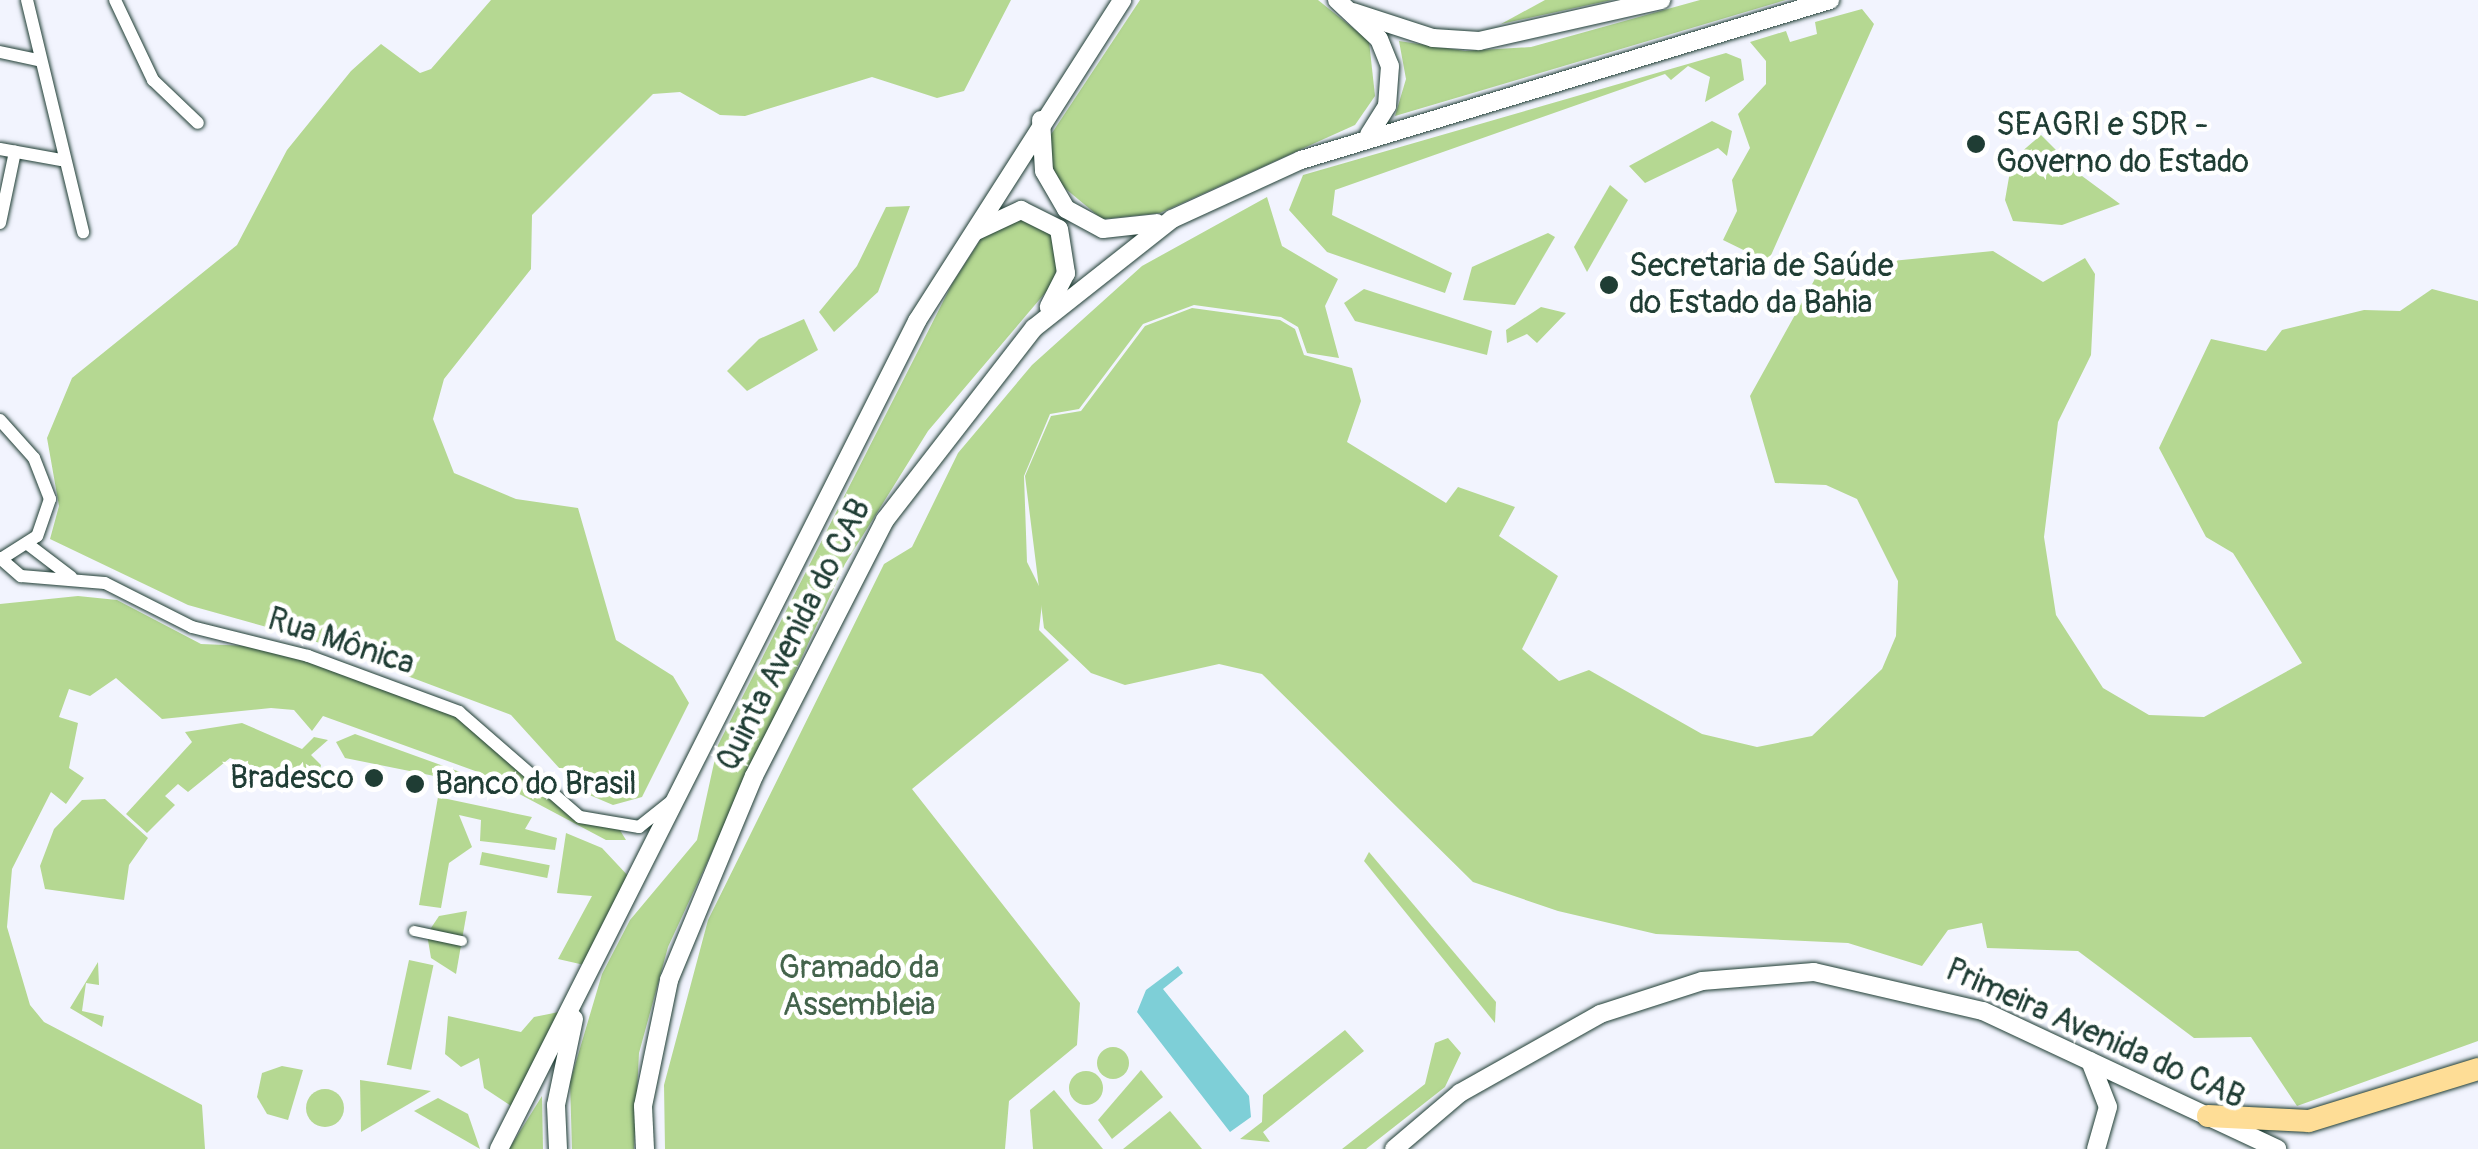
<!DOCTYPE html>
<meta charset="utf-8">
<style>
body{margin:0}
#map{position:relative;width:2478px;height:1149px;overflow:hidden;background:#f2f4fe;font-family:Pangolin,sans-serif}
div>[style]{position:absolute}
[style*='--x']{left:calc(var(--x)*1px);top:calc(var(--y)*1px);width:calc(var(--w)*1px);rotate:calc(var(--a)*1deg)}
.green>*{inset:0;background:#b5d892;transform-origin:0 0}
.round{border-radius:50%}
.water>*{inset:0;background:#7ecfd7}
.roads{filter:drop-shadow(0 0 2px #1f3d34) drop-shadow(0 0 2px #1f3d34)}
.pedestrian>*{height:10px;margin:-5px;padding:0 5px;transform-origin:5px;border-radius:5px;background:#fff}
.minor>*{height:12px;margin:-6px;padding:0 6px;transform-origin:6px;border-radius:6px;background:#fff}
.secondary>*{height:18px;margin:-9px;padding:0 9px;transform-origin:9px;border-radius:9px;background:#fff}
.trunk>*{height:22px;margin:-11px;padding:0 11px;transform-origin:11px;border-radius:11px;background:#fedd96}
.dots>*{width:28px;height:28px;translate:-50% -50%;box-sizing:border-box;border:5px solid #fff;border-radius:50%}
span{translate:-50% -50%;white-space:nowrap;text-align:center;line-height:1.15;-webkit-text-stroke:9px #fff;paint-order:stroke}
.poi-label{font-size:32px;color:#1f3d34}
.left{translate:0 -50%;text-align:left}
.right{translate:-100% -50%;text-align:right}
.street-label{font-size:32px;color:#1f3d34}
.park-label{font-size:32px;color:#44644c}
</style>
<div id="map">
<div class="green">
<div style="clip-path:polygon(491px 0,1011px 0,964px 91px,937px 98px,872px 77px,745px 116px,720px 115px,680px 92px,653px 94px,532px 215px,531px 269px,444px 379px,433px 419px,454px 473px,516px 499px,578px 508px,616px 640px,673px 676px,689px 703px,642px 797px,613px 805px,580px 791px,511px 715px,306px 638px,188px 605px,50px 539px,59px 506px,47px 438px,72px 378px,237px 245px,287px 150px,351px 71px,381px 44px,420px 73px,431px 69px)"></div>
<div style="clip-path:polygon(1140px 0,1318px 0,1369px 41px,1375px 96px,1355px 125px,1160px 213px,1102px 219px,1055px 180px,1046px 142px)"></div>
<div style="clip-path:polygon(1545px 0,1612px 0,1501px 24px)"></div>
<div style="clip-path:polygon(1700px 0,1786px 0,1395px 116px,1406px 79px,1399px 41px,1465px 51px,1531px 47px)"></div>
<div style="clip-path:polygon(1862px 9px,1874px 24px,1768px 262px,1723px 240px,1737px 211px,1732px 180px,1750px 148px,1738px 114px,1766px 84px,1766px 61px,1750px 42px,1786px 31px,1790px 42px,1817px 34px,1815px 22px)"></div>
<div style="clip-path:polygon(1726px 53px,1741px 59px,1744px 80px,1705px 102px,1710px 77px,1688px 66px,1671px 80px,1665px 74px,1335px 190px,1332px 215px,1452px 273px,1445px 293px,1327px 252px,1289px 210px,1303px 175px)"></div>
<div style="clip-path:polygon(1712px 121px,1732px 131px,1727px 156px,1718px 148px,1645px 183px,1629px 166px)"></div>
<div style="clip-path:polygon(2041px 135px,2082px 176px,2120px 204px,2062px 225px,2013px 221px,2005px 200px,2012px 160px)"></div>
<div style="clip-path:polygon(1610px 185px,1628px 200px,1587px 272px,1574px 247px)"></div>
<div style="clip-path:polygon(1267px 197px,1282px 246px,1338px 279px,1325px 306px,1339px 358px,1307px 353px,1298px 327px,1281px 317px,1194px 305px,1143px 324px,1079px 409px,1050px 414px,1024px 476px,1027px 562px,1043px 594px,1039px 630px,1069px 660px,912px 789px,1080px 1003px,1077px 1045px,1009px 1101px,1005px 1149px,665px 1149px,664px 1085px,708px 920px,884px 564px,912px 547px,958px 453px,1032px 365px,1142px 266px)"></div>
<div style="clip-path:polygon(910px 206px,878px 292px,834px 332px,819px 312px,857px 266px,886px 207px)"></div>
<div style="clip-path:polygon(1017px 216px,1053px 235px,1060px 260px,1051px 286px,928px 431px,845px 564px,668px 947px,639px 1053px,634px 1149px,572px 1149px,570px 1082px,602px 974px,630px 920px,697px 840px,718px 745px,952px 284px,988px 228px)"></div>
<div style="clip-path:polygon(1548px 233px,1555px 237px,1515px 305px,1463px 300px,1472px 267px)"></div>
<div style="clip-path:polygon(1993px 251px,2043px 282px,2085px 258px,2095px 274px,2091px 355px,2058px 422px,2044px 537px,2056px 615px,2103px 688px,2149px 715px,2204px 717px,2302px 663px,2233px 553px,2206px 537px,2159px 448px,2211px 339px,2266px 351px,2282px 330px,2364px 310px,2400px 311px,2432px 289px,2478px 301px,2478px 1041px,2297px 1106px,2251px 1037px,2194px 1038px,2078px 951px,1987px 948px,1982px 923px,1948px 930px,1922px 966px,1848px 943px,1656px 934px,1558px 911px,1473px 882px,1262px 674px,1219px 664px,1125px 685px,1091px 673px,1044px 628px,1025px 476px,1051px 416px,1081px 411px,1145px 326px,1192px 308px,1280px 320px,1295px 329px,1304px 355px,1352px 368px,1361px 401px,1347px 442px,1446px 503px,1458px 487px,1515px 507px,1499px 536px,1558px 576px,1522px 649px,1559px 681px,1589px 670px,1702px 734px,1757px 747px,1812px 736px,1882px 669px,1896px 636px,1898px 581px,1857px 499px,1826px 485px,1775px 483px,1750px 396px,1821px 268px)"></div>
<div style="clip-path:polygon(1364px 289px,1492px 331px,1487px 355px,1355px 321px,1344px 303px)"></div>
<div style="clip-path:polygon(1541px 307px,1566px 313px,1537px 343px,1527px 334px,1507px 343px,1506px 330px)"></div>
<div style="clip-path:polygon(804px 319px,818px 350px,747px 391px,727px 371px,759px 339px)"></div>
<div style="clip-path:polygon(78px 596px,117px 600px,201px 644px,276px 647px,459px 712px,562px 807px,618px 827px,626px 840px,606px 840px,478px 772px,323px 716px,312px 731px,294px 710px,271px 708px,162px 719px,116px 678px,90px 696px,69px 689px,59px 717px,78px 723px,69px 768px,84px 778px,66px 804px,51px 792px,12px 869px,7px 927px,30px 1005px,44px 1022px,202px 1105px,205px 1149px,0 1149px,0 604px)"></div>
<div style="clip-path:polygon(242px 723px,302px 749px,314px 737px,328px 740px,311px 755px,321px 765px,316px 791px,230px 758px,188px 792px,178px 784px,165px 796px,175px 805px,147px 833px,126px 814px,192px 742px,185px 732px)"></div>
<div style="clip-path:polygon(355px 734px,474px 777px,489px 787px,345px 758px,336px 742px)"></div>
<div style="clip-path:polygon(438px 797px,532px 817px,525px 829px,557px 838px,555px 850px,480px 841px,481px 820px,459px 815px,472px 847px,449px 863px,441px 908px,419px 905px)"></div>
<div style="clip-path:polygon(105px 799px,148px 838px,129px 865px,124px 900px,45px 889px,40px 866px,54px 829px,82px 800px)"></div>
<div style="clip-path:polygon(566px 833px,602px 848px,631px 879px,593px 967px,558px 959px,592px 896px,557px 893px)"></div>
<div style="left:482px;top:852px;width:69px;height:13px;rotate:11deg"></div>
<div style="clip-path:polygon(1369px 852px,1496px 1002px,1495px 1023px,1364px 861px)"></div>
<div style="clip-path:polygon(467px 911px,456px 974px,431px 958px,427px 934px,439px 916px)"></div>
<div style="left:409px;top:960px;width:25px;height:107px;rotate:12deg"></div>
<div style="clip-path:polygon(98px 962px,99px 985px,86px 983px,82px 1011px,104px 1016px,102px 1027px,70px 1008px)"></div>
<div style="clip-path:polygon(564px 1011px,520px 1112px,484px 1088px,479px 1058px,461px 1067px,445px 1054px,448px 1016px,521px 1032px,534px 1017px)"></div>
<div style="clip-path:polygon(1345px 1030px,1364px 1051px,1263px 1132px,1270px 1142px,1240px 1139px,1262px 1122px,1263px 1095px)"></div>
<div style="clip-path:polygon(1448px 1038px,1461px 1053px,1445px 1087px,1366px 1149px,1342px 1149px,1425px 1084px,1435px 1043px)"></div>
<div class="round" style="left:1097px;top:1047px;width:32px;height:32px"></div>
<div style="clip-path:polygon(282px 1066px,303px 1070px,288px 1120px,267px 1114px,257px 1097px,262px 1073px)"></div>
<div style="clip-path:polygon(1141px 1070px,1163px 1097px,1112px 1139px,1098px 1120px)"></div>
<div class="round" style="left:1069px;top:1071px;width:34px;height:34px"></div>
<div style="clip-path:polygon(360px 1080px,387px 1084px,431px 1091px,361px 1132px)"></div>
<div class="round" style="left:306px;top:1089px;width:38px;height:38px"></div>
<div style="clip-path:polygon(1054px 1090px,1103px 1149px,1033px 1149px,1030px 1110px)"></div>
<div style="clip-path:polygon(542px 1096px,543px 1149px,509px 1149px)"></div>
<div style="clip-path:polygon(438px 1098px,468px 1114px,480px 1149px,414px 1111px)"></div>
<div style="clip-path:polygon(1170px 1111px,1202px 1149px,1123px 1149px)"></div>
</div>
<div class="water">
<div style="clip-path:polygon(1178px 966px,1183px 973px,1163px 989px,1249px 1096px,1251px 1117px,1230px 1132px,1137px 1012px,1146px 990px)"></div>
</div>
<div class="roads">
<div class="pedestrian">
<div style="--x:414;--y:931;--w:49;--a:11.8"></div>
</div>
<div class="minor">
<div style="--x:27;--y:0;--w:239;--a:76.4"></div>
<div style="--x:115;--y:0;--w:89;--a:64.6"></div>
<div style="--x:153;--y:80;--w:62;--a:43.7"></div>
<div style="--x:0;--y:52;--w:39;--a:12"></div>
<div style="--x:0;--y:149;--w:62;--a:10.2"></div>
<div style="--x:0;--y:223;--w:73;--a:-78.1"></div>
<div style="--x:0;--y:420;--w:51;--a:48.2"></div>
<div style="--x:34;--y:458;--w:44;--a:68.7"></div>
<div style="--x:50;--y:499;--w:39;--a:109"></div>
<div style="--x:37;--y:536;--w:43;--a:147.4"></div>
<div style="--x:29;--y:545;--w:53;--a:37.3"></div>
<div style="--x:0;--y:558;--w:28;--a:41"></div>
<div style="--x:21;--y:576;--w:84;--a:4.8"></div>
<div style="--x:105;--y:583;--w:97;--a:26.8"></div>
<div style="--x:192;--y:627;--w:120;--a:14"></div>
<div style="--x:308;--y:656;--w:161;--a:20.3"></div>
<div style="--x:459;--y:712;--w:160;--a:41"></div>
<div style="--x:580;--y:817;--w:60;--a:9.6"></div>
<div style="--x:639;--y:827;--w:43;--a:-38.5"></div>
</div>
<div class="secondary">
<div style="--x:1337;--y:0;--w:57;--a:42.9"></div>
<div style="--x:1379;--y:39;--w:29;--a:68"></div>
<div style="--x:1390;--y:66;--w:40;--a:94.3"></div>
<div style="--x:1387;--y:106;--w:34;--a:122"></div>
<div style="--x:1353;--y:12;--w:84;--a:18"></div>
<div style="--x:1433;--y:38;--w:46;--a:3.7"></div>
<div style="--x:1479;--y:41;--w:187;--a:-12.7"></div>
<div style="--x:1041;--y:120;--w:51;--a:86.6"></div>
<div style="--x:1044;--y:171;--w:44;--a:59.9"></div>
<div style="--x:1066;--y:209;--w:42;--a:28.4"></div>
<div style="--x:1103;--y:229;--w:54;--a:-6.3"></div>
<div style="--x:976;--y:231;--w:50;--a:-25"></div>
<div style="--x:1021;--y:210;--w:42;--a:26.6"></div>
<div style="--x:1059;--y:229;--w:45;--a:81"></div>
<div style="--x:1066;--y:273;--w:38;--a:117"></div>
<div style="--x:2090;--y:1061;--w:49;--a:68.6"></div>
<div style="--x:2108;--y:1107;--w:44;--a:105.9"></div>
<div style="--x:499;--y:1149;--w:928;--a:-63.21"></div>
<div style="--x:917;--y:321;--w:381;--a:-57.4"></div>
<div style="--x:558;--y:1149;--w:44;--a:-92.6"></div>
<div style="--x:556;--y:1105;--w:88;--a:-78.2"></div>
<div style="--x:645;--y:1149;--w:43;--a:-92.7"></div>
<div style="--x:643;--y:1106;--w:129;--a:-78.3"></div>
<div style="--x:669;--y:980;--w:221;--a:-67.4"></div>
<div style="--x:754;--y:776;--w:288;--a:-62.9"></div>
<div style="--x:885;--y:520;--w:243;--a:-52.2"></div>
<div style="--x:1034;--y:328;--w:176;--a:-38.3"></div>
<div style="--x:1172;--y:219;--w:142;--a:-24.6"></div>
<div style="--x:1301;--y:160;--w:553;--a:-16.83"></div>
<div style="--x:1394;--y:1149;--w:87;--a:-40.3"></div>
<div style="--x:1460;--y:1093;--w:161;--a:-29.4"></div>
<div style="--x:1600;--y:1014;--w:107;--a:-17.9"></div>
<div style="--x:1702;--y:981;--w:112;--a:-4.6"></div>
<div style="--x:1814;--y:972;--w:173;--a:13"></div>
<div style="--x:1983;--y:1011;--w:325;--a:25.1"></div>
</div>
<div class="trunk">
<div style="--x:2208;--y:1116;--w:101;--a:2.8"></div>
<div style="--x:2309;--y:1121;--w:177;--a:-17.1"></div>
</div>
</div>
<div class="dots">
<div style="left:1976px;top:144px;background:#1f3d34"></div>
<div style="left:1609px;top:285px;background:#1f3d34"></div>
<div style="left:374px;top:778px;background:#1f3d34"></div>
<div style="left:415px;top:784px;background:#1f3d34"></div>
</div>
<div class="poi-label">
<span class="left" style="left:1996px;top:144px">SEAGRI e SDR -<br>Governo do Estado</span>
<span class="left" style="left:1629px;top:285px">Secretaria de Saúde<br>do Estado da Bahia</span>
<span class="right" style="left:354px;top:778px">Bradesco</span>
<span class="left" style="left:435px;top:784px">Banco do Brasil</span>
</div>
<div class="street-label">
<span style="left:794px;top:635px;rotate:-63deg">Quinta Avenida do CAB</span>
<span style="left:341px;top:642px;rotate:18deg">Rua Mônica</span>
<span style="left:2095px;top:1034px;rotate:24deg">Primeira Avenida do CAB</span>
</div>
<div class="park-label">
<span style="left:859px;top:987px">Gramado da<br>Assembleia</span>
</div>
</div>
